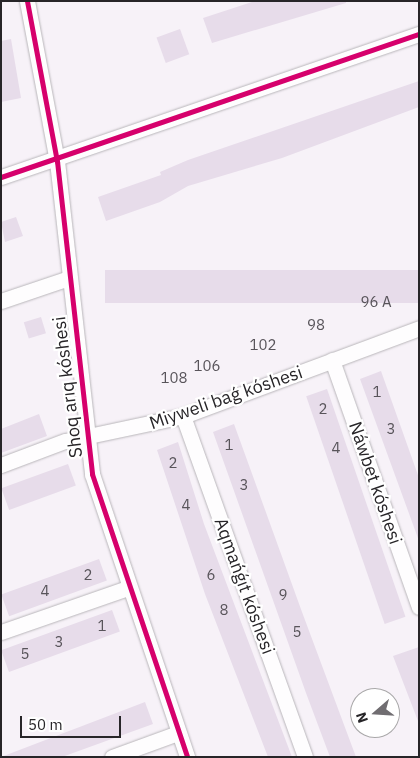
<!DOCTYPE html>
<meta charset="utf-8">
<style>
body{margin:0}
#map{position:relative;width:420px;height:758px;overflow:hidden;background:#f7f2f8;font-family:"IBM Plex Sans",sans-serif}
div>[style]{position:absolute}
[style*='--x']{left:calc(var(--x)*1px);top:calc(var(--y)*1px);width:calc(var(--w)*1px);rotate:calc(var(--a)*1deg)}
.building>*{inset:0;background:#e7dcea;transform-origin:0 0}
.roads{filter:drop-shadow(0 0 1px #b9b6ba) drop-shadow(0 0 1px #b9b6ba)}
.minor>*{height:15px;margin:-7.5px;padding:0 7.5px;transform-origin:7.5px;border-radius:7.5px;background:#fefdfe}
.cycleway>*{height:5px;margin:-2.5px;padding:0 2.5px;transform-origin:2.5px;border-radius:2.5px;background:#d6006c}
span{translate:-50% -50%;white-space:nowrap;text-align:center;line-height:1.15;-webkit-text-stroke:4.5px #fff;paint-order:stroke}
.number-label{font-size:15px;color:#58545a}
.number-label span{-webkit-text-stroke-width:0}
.street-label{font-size:18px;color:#272528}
.frame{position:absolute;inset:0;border:2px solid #272528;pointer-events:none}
.north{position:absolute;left:350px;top:688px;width:50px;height:50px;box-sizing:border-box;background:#fff;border:1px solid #a9a8a9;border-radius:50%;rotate:251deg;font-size:14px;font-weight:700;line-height:20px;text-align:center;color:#272528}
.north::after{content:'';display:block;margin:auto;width:18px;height:22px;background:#706d71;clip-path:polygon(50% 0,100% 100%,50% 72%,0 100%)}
.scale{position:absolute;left:20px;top:716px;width:101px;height:22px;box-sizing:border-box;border:2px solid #272528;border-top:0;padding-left:6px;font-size:15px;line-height:18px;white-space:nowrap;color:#272528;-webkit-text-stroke:4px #fff;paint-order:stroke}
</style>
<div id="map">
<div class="building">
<div style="clip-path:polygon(255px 1px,346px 1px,346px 3px,212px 43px,203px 18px)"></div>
<div style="left:180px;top:29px;width:27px;height:25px;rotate:70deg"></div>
<div style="clip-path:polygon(11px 39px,21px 98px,1px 102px,1px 41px)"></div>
<div style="clip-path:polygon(419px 81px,419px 107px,282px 158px,188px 186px,160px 202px,106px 221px,98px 197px,161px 175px,160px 172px,188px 160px)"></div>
<div style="clip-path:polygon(16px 217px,23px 236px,5px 242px,1px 222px)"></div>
<div style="left:419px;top:270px;width:33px;height:314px;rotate:90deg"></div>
<div style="left:41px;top:317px;width:17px;height:18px;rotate:73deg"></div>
<div style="clip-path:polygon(381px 371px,419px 478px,419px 541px,360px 379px)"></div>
<div style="left:327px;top:389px;width:241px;height:22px;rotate:71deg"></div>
<div style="clip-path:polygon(39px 414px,47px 436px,1px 453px,1px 429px)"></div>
<div style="clip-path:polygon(234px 424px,302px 612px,356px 757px,330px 757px,306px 693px,213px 432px)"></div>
<div style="clip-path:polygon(178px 442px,204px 524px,292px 757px,268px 757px,205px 594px,157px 450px)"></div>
<div style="left:68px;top:464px;width:23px;height:71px;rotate:70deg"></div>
<div style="left:99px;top:559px;width:23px;height:104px;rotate:70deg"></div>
<div style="left:112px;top:610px;width:23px;height:118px;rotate:70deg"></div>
<div style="clip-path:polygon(419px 647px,419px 721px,418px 721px,393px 656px)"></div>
<div style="clip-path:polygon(145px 702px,153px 724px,62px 757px,1px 757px)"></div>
</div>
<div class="roads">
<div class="minor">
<div style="--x:27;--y:1;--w:163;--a:79.4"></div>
<div style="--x:57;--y:161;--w:315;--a:83.6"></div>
<div style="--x:92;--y:474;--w:299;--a:71.4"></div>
<div style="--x:1;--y:177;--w:442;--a:-18.9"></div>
<div style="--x:1;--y:301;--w:72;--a:-18.7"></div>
<div style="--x:332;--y:360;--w:262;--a:70.6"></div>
<div style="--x:183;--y:416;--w:362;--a:70.3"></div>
<div style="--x:1;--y:465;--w:68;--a:-20.6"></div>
<div style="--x:65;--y:441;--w:121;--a:-12"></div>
<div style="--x:183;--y:416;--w:252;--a:-20.4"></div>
<div style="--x:1;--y:632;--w:133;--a:-19.2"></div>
<div style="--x:112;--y:757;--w:70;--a:-20"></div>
</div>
</div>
<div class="cycleway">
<div style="--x:27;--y:1;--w:163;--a:79.4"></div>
<div style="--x:57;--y:161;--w:315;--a:83.6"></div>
<div style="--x:92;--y:474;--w:299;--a:71.4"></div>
<div style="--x:1;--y:177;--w:442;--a:-18.9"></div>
</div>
<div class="number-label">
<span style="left:376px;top:302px">96 А</span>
<span style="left:316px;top:325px">98</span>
<span style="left:263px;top:345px">102</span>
<span style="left:207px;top:366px">106</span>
<span style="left:174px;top:378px">108</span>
<span style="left:377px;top:392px">1</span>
<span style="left:323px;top:409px">2</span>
<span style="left:391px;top:429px">3</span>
<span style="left:229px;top:445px">1</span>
<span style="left:336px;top:448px">4</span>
<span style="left:173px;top:463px">2</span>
<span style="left:244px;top:485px">3</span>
<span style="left:186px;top:505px">4</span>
<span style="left:88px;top:575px">2</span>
<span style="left:211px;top:575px">6</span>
<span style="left:45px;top:591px">4</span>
<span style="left:283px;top:595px">9</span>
<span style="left:224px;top:610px">8</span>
<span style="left:102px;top:626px">1</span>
<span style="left:297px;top:632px">5</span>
<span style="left:59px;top:642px">3</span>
<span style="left:25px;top:654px">5</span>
</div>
<div class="street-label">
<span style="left:68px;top:387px;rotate:-97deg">Shoq arıq kóshesi</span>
<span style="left:226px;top:398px;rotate:-19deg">Miyweli baǵ kóshesi</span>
<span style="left:375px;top:483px;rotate:71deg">Náwbet kóshesi</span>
<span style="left:244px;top:586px;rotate:70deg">Aqmańǵıt kóshesi</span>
</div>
<div class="frame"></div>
<div class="north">N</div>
<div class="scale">50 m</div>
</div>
